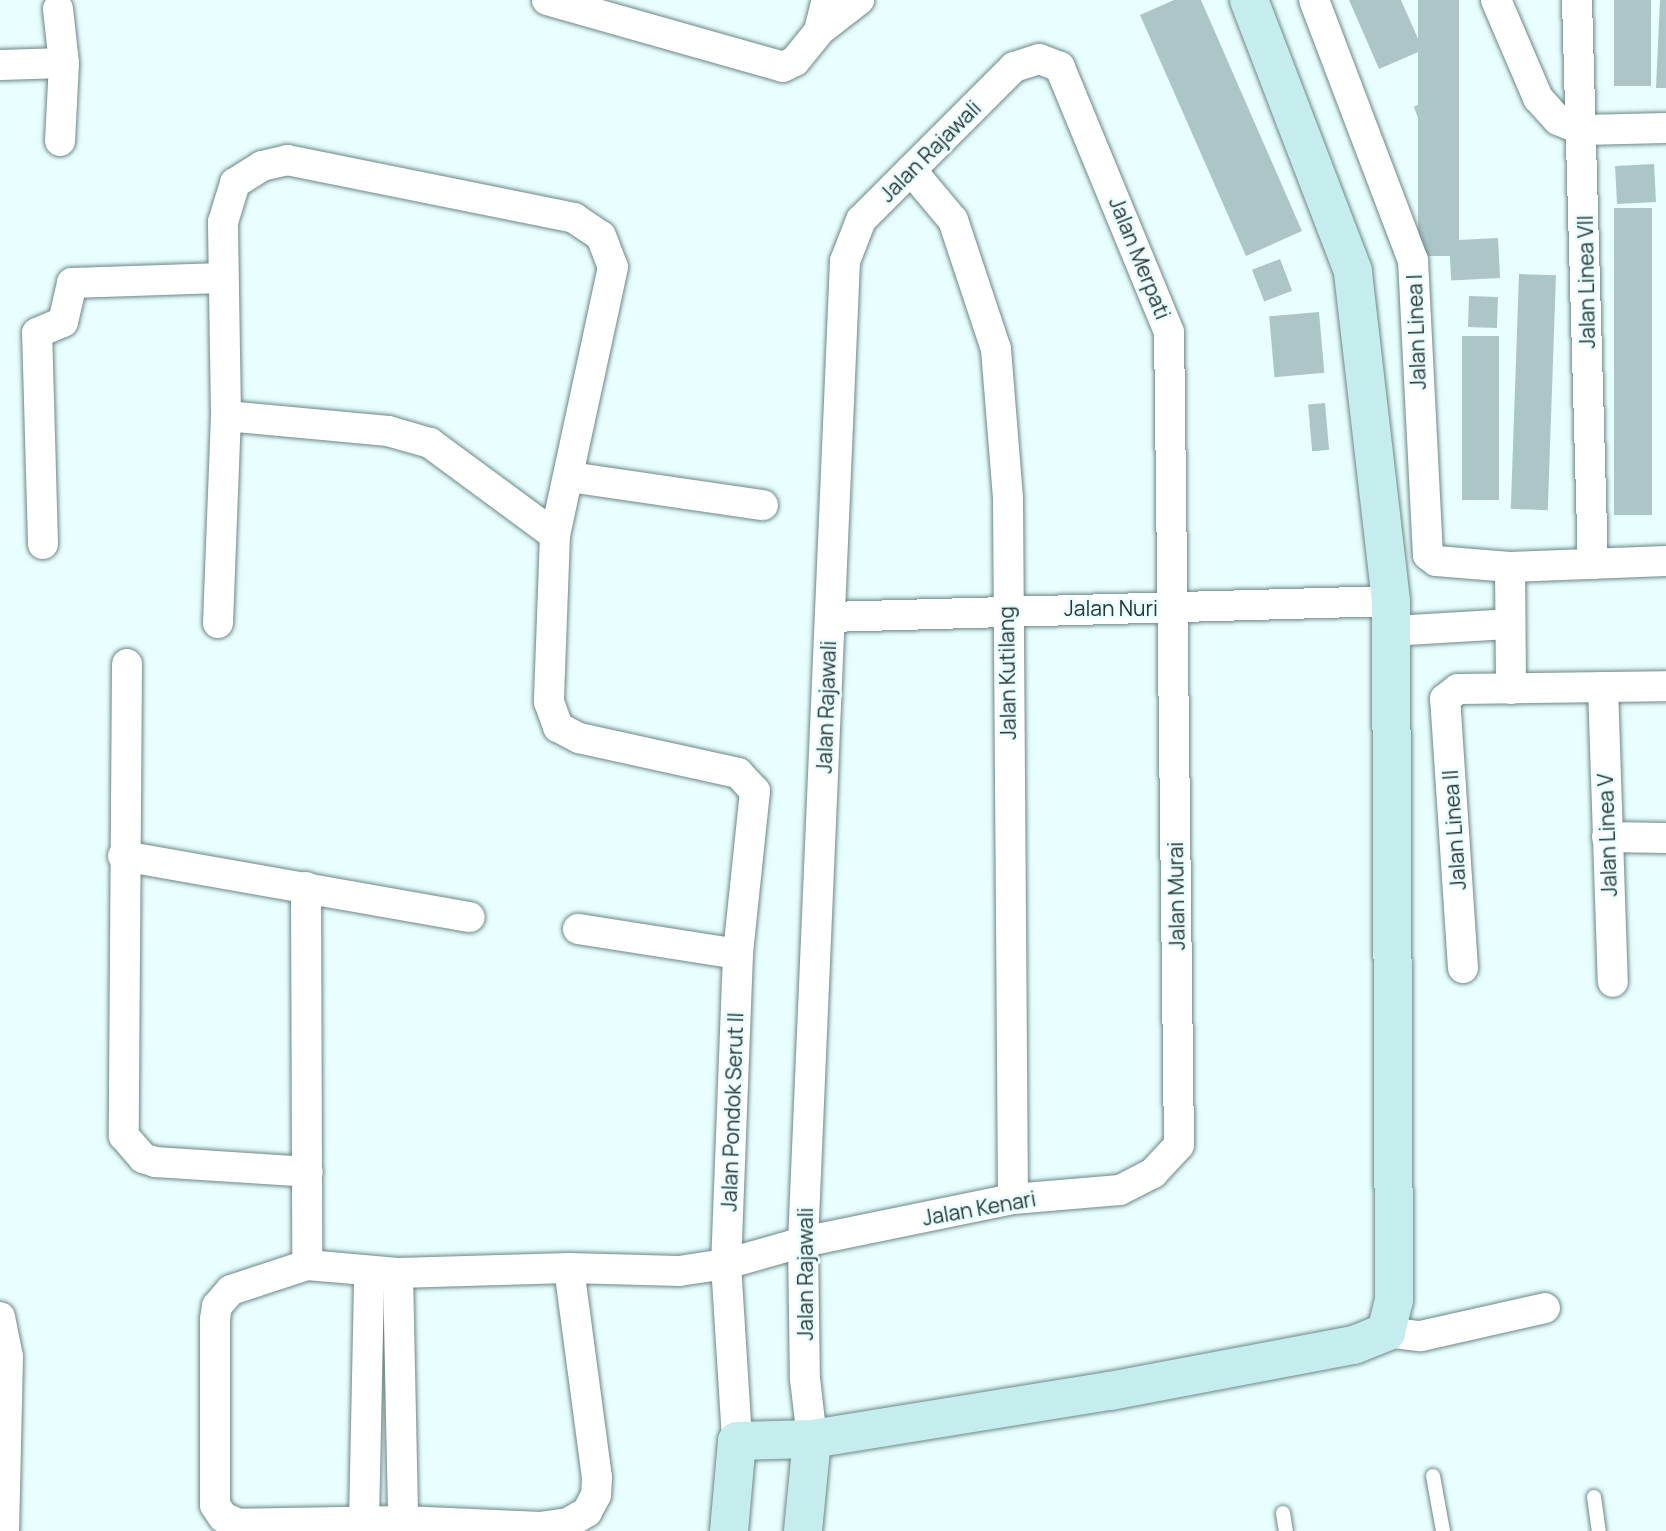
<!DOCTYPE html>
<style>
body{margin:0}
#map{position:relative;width:1666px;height:1531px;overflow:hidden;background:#e8feff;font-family:Manrope,sans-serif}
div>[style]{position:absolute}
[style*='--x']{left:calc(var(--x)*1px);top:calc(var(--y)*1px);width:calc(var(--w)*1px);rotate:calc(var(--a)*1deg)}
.building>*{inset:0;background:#acc6c7;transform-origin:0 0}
.roads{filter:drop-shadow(0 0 2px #6c8686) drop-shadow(0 0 2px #6c8686)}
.lane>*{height:14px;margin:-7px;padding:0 7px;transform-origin:7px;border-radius:7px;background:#fff}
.street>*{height:30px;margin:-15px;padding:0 15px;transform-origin:15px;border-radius:15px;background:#fff}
.secondary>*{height:38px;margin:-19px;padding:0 19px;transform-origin:19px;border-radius:19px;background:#c5edee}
span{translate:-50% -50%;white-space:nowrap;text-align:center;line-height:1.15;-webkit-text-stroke:5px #e8feff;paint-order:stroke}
.street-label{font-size:21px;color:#283333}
</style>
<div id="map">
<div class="building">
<div style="clip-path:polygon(1174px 0,1201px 0,1302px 231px,1246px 256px,1140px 15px)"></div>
<div style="clip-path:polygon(1349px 0,1401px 0,1423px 50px,1379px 69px)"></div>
<div style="left:1418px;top:0;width:41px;height:256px"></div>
<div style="left:1614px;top:0;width:37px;height:86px"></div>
<div style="clip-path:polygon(1660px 0,1666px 0,1666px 88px,1656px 88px)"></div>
<div style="left:1443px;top:96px;width:35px;height:31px;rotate:70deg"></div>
<div style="left:1654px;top:164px;width:38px;height:39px;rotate:87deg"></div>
<div style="left:1614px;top:208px;width:38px;height:307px"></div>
<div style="left:1498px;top:238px;width:40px;height:49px;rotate:87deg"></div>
<div style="left:1280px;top:259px;width:34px;height:30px;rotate:69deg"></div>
<div style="left:1519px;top:274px;width:37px;height:235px;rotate:2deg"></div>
<div style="left:1469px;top:296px;width:29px;height:31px;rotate:2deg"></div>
<div style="left:1319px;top:312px;width:61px;height:50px;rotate:85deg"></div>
<div style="left:1462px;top:336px;width:37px;height:164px"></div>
<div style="left:1325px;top:403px;width:47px;height:17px;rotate:85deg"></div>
</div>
<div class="roads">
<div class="lane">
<div style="--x:1433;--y:1476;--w:56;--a:79.7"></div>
<div style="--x:1594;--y:1497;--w:34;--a:82"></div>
<div style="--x:1283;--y:1513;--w:18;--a:81"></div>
</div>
<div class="street">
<div style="--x:547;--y:0;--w:245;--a:15.8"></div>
<div style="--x:783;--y:67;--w:13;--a:-27"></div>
<div style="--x:795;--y:61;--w:38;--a:-51"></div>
<div style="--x:819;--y:31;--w:32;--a:-76"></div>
<div style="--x:1314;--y:0;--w:278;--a:69.2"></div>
<div style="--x:1413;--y:260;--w:295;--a:87.1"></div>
<div style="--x:1428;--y:555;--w:10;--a:37"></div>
<div style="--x:1436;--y:561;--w:74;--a:4.6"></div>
<div style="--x:1510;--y:567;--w:156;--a:-2.2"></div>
<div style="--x:1496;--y:0;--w:107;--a:66.8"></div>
<div style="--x:1538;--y:98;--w:30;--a:48"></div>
<div style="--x:1558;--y:120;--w:27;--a:22"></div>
<div style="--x:1583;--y:130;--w:83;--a:-1.4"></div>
<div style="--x:1577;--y:0;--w:564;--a:88.38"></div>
<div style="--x:58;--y:9;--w:54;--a:83.7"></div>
<div style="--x:64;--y:63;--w:78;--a:92.9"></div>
<div style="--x:819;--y:31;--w:51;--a:-37.8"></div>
<div style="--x:0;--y:65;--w:64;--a:-1.8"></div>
<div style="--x:911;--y:170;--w:65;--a:50"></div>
<div style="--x:953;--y:220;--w:136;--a:71.6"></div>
<div style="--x:996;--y:349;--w:150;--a:85.4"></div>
<div style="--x:1008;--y:499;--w:700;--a:89.59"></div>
<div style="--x:226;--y:416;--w:163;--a:5.3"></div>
<div style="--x:388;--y:431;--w:44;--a:15.9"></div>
<div style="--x:430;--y:443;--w:155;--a:36.4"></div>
<div style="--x:570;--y:477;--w:195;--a:8.3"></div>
<div style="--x:43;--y:544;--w:211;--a:-91.6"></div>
<div style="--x:37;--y:333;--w:28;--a:-23"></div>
<div style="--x:63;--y:322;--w:40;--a:-77"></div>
<div style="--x:72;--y:283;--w:150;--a:-1.9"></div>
<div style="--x:1510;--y:567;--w:122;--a:89.5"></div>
<div style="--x:830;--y:617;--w:561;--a:-1.63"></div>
<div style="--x:218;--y:623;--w:207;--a:-87.8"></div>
<div style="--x:226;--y:416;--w:194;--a:-90.9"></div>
<div style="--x:223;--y:222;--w:41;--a:-72.9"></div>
<div style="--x:235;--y:183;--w:32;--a:-32"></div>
<div style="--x:262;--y:166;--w:26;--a:-13"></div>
<div style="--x:287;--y:160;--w:293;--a:11.4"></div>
<div style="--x:574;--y:218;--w:32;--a:34"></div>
<div style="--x:601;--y:236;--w:33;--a:69"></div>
<div style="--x:613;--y:267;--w:274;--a:102.2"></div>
<div style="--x:555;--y:535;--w:167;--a:92.1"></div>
<div style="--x:549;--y:702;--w:27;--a:70"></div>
<div style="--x:558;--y:727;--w:24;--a:28"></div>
<div style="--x:579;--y:738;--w:163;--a:12.4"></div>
<div style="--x:738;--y:773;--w:25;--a:47"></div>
<div style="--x:755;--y:791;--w:164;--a:96"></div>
<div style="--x:738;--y:954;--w:310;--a:92.2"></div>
<div style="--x:726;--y:1264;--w:177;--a:86.4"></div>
<div style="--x:1392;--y:631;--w:118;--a:-3.4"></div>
<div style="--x:127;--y:664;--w:472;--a:90.4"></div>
<div style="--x:124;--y:1136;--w:29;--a:49"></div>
<div style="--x:143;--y:1158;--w:13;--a:18"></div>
<div style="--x:155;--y:1162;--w:153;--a:3.7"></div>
<div style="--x:1603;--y:687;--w:295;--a:88.1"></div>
<div style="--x:1607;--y:837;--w:59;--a:1"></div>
<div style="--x:123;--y:856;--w:352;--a:10"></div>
<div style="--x:306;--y:887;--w:378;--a:89.8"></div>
<div style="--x:578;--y:929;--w:162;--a:8.9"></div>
<div style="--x:1463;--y:968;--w:270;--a:-93.8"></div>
<div style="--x:1445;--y:699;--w:16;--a:-38"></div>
<div style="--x:1458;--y:689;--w:208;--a:-0.8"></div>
<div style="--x:569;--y:1268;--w:211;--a:82.4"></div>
<div style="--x:597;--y:1477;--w:18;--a:93"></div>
<div style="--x:596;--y:1495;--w:19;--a:118"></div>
<div style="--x:587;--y:1512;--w:22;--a:150"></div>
<div style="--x:568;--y:1523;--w:27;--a:172"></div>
<div style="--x:541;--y:1527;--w:138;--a:-177.5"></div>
<div style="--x:403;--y:1521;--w:164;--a:179"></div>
<div style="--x:239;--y:1524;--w:17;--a:-156"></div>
<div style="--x:223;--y:1517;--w:14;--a:-124"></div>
<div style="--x:215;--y:1505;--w:186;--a:-90"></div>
<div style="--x:215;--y:1319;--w:13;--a:-81"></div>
<div style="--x:217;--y:1306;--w:21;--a:-49"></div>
<div style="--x:231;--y:1290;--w:80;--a:-18.2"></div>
<div style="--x:307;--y:1265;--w:91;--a:5"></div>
<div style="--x:398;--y:1273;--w:171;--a:-1.7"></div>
<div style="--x:569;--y:1268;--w:110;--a:1.6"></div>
<div style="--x:679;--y:1271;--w:48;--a:-8.5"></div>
<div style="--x:726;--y:1264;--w:80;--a:-15.9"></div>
<div style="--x:803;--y:1242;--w:214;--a:-11.6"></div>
<div style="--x:1013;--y:1199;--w:107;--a:-4.8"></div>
<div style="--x:1120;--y:1190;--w:37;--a:-27"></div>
<div style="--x:1153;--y:1173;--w:38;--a:-47"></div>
<div style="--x:1179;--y:1145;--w:813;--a:-90.7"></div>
<div style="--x:1169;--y:332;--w:287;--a:-112.4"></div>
<div style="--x:1060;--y:67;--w:22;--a:-159"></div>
<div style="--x:1039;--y:59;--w:26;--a:162"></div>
<div style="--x:1014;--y:67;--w:216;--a:135"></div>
<div style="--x:861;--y:220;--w:44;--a:111.3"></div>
<div style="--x:845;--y:261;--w:982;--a:92.45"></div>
<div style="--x:803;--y:1242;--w:137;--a:89.2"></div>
<div style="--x:805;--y:1379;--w:60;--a:83.3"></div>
<div style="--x:398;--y:1273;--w:248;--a:88.8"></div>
<div style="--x:0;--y:1317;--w:41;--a:78.7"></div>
<div style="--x:8;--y:1357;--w:174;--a:91.3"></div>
<div style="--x:1386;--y:1332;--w:35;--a:7"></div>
<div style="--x:1421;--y:1336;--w:127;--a:-12.7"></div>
<div style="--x:364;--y:1522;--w:249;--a:-88.8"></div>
</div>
<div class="secondary">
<div style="--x:729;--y:1531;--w:90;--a:-84.9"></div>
<div style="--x:737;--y:1441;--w:75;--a:-1.5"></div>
<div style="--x:812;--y:1439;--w:302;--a:-9.2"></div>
<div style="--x:1110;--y:1391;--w:248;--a:-10.7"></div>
<div style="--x:1354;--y:1345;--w:35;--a:-22"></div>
<div style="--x:1386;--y:1332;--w:33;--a:-76"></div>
<div style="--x:1394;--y:1300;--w:699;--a:-90.25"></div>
<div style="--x:1391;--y:601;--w:332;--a:-96.6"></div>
<div style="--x:1353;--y:271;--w:290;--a:-111"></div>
<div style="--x:803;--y:1531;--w:92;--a:-84.4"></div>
</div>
</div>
<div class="street-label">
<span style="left:930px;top:151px;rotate:-45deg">Jalan Rajawali</span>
<span style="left:1140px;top:258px;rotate:68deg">Jalan Merpati</span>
<span style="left:1586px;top:282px;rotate:-91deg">Jalan Linea VII</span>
<span style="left:1416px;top:332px;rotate:-92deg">Jalan Linea I</span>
<span style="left:1111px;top:608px">Jalan Nuri</span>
<span style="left:1007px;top:673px;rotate:-91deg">Jalan Kutilang</span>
<span style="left:826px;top:707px;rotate:-88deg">Jalan Rajawali</span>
<span style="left:1454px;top:830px;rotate:-94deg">Jalan Linea II</span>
<span style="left:1607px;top:835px;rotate:-92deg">Jalan Linea V</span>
<span style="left:1176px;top:896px;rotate:-91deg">Jalan Murai</span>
<span style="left:732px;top:1112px;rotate:-88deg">Jalan Pondok Serut II</span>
<span style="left:979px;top:1208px;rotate:-10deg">Jalan Kenari</span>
<span style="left:805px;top:1274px;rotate:-90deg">Jalan Rajawali</span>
</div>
</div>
